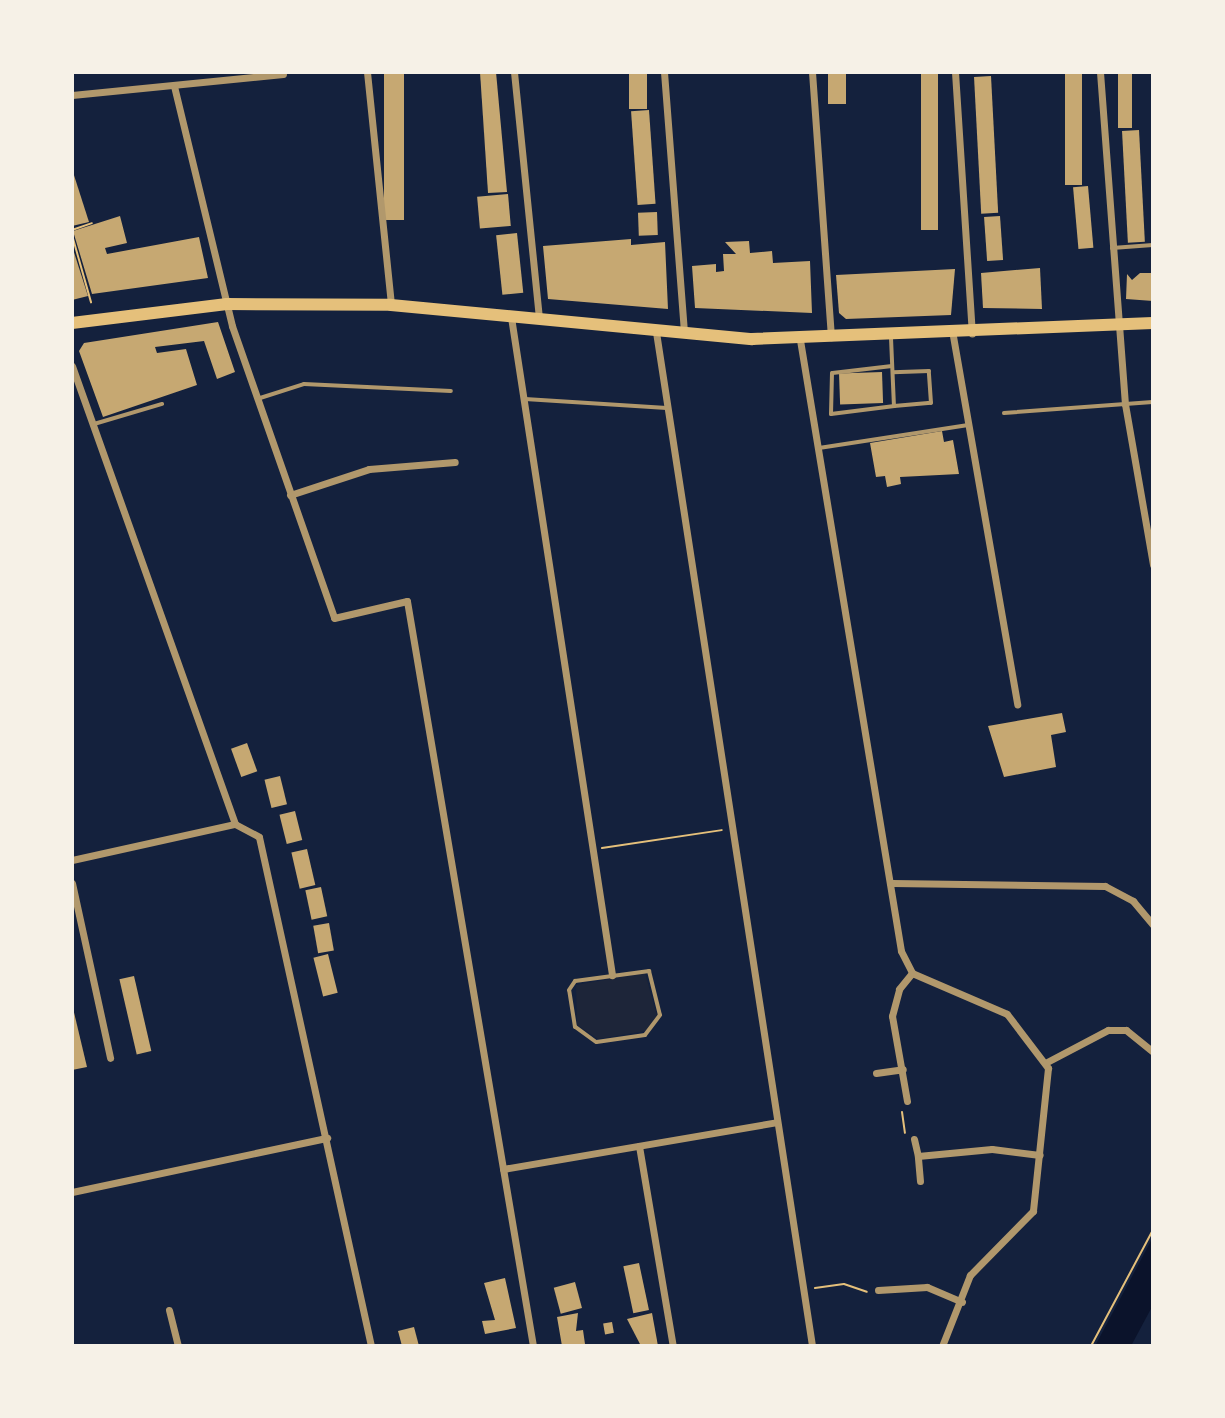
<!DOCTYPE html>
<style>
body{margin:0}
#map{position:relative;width:1225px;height:1418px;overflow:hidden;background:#14213d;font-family:Helvetica,sans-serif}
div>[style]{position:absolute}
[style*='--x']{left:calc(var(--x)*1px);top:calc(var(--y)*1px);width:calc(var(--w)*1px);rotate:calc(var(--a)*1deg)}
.green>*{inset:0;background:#1d2539}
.water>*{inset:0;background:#0b132b}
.building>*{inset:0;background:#c6a872;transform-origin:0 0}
.path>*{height:2px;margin:-1px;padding:0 1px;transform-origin:1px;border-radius:1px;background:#e5c07b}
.service>*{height:4px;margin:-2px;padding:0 2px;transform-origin:2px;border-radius:2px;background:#b1986c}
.minor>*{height:7px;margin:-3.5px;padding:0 3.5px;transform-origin:3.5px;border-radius:3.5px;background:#b1986c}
.primary>*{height:12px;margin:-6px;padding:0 6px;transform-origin:6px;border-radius:6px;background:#e5c07b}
span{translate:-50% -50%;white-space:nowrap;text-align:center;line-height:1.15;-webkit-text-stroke:6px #f6f1e7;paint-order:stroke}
.frame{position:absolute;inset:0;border:74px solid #f6f1e7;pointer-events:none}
</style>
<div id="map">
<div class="green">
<div style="clip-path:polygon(645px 973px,657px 1016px,646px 1031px,598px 1039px,577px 1025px,576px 985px)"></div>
</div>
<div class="water">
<div style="clip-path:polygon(1153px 1237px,1153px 1305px,1131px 1346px,1095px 1346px)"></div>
</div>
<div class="building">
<div style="left:384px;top:72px;width:20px;height:148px"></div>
<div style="clip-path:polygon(480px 72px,496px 72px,507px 192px,488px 193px)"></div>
<div style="left:629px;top:72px;width:18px;height:37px"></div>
<div style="left:828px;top:72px;width:18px;height:32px"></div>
<div style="left:921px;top:72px;width:17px;height:158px"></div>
<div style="left:1065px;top:72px;width:17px;height:113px"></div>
<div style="left:1118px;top:72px;width:14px;height:56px"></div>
<div style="left:991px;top:76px;width:137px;height:17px;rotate:87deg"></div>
<div style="left:649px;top:110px;width:94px;height:18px;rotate:86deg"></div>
<div style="left:1139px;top:130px;width:112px;height:17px;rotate:87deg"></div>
<div style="clip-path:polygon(72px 169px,89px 222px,72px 226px)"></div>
<div style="left:1088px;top:186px;width:62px;height:15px;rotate:85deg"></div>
<div style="left:508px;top:194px;width:32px;height:31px;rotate:85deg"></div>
<div style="left:657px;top:212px;width:23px;height:19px;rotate:88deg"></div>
<div style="clip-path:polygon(120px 216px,127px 243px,105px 248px,107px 254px,199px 237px,208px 278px,92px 294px,73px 231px)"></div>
<div style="left:1000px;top:216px;width:44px;height:16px;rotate:86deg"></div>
<div style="left:517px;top:233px;width:60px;height:21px;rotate:84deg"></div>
<div style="clip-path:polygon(631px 239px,631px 245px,665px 242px,668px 309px,548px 299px,543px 246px)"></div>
<div style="clip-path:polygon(749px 241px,750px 253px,772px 251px,773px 263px,810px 261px,812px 313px,695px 308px,692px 266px,716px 264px,716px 272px,724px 271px,723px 254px,736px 254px,725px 242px)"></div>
<div style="clip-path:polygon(72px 246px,88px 296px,72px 300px)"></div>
<div style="clip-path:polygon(1040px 268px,1042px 309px,983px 308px,981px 273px)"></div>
<div style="clip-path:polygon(955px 269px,951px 315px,846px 319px,839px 313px,836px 275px)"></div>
<div style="clip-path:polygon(1140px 273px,1153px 273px,1153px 301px,1126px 299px,1127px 274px,1132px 280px)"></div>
<div style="clip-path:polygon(218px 322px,235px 372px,217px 379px,204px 341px,155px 347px,157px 353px,186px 349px,197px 385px,103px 417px,79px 351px,84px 343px)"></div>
<div style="left:882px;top:372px;width:31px;height:43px;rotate:88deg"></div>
<div style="clip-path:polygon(942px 431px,944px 442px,953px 440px,959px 474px,900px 477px,901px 484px,887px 487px,885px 476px,876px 477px,870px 443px)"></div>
<div style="clip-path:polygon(1062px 713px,1066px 732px,1051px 735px,1056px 767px,1004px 777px,988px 726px)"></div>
<div style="left:247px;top:743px;width:30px;height:17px;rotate:70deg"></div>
<div style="left:280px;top:776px;width:29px;height:16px;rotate:76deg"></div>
<div style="left:295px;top:811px;width:30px;height:16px;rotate:76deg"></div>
<div style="left:307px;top:849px;width:37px;height:16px;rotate:77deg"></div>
<div style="left:321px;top:887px;width:30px;height:16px;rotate:78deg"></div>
<div style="left:329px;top:923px;width:28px;height:16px;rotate:80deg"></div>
<div style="left:328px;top:954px;width:40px;height:15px;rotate:76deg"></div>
<div style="left:134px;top:976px;width:77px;height:15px;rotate:77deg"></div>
<div style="clip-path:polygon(72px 1004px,87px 1067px,72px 1070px)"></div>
<div style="left:639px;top:1263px;width:48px;height:16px;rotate:78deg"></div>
<div style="clip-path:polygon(505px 1278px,516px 1328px,485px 1334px,482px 1321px,495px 1320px,484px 1283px)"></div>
<div style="left:575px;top:1282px;width:27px;height:22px;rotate:75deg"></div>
<div style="clip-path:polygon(578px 1313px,576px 1331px,583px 1330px,585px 1344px,562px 1346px,557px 1317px)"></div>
<div style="clip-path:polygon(652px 1313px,658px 1346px,641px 1346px,627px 1319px)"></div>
<div style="left:612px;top:1322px;width:11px;height:9px;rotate:80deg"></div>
<div style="clip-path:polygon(414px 1327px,419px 1346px,402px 1346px,398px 1331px)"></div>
</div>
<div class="path">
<div style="--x:72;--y:230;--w:21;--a:-19"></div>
<div style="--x:72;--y:235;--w:70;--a:74.2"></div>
<div style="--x:602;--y:848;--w:121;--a:-8.5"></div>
<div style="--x:902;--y:1112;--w:21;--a:82"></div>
<div style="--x:815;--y:1288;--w:29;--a:-8"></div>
<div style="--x:844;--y:1284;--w:24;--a:19"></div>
<div style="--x:1091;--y:1346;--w:132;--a:-61.9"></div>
</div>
<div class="service">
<div style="--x:1112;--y:248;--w:41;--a:-4.2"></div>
<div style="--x:891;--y:338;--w:68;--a:87.5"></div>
<div style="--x:894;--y:406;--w:37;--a:-5"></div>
<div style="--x:931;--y:403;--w:32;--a:-94"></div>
<div style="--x:929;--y:371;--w:36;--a:178"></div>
<div style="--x:892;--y:366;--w:60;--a:173.3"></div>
<div style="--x:832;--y:373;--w:41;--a:91.4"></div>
<div style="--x:831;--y:414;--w:64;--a:-7.2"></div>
<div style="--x:257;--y:399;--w:49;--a:-17.7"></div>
<div style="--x:304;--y:384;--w:147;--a:2.7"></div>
<div style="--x:525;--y:399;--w:142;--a:3.6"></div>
<div style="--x:1004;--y:413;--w:149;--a:-4.2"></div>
<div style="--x:94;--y:424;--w:71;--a:-16.4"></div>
<div style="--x:819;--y:448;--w:151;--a:-8.8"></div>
<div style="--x:649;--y:971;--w:45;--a:76"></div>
<div style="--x:660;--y:1015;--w:25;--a:127"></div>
<div style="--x:645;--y:1035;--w:49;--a:171.9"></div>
<div style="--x:596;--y:1042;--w:26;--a:-144"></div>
<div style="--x:575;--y:1027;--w:37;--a:-99"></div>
<div style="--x:569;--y:990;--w:11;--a:-56"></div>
<div style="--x:575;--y:981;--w:75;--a:-7.7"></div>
</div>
<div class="minor">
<div style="--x:367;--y:72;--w:234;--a:84.1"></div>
<div style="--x:514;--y:72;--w:248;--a:84.2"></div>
<div style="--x:664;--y:72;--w:262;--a:85.6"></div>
<div style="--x:812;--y:72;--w:266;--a:85.9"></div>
<div style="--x:955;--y:72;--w:262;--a:86.3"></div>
<div style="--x:1100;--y:72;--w:333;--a:85.7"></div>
<div style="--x:1125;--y:404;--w:163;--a:80.1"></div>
<div style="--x:174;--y:86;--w:247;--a:76.4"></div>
<div style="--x:232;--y:326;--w:309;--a:70.7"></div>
<div style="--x:334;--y:618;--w:75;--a:-13.1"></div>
<div style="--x:407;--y:601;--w:756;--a:80.4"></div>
<div style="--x:72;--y:95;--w:212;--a:-5.7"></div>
<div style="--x:511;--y:317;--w:666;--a:81.27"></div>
<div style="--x:656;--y:332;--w:1026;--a:81.25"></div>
<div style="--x:953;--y:336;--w:374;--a:80.1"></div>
<div style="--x:800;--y:340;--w:619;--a:80.61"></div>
<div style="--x:901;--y:951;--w:25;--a:63"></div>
<div style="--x:912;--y:973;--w:103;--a:23.3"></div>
<div style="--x:1007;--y:1014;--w:68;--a:52.8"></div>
<div style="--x:1048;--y:1068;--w:144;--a:96"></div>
<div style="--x:1033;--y:1211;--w:90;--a:134.5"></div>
<div style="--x:970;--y:1275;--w:76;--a:111.5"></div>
<div style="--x:72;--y:366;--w:486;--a:70.4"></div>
<div style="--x:290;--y:495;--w:83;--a:-18.2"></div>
<div style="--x:369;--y:469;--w:86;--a:-4.7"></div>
<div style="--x:72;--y:860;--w:167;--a:-12.5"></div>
<div style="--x:235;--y:824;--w:27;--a:28"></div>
<div style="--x:259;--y:837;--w:521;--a:77.59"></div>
<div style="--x:72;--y:883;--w:179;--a:77.7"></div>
<div style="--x:892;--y:883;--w:213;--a:0.8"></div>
<div style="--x:1105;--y:886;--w:32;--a:28"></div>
<div style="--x:1133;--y:901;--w:31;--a:50"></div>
<div style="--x:1047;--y:1062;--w:69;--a:-27.7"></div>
<div style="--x:1108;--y:1030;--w:18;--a:0"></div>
<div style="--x:1126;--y:1030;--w:35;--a:39"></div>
<div style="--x:876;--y:1073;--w:27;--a:-8"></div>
<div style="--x:907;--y:1101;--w:86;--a:-100"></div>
<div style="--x:892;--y:1016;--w:28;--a:-75"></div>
<div style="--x:899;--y:989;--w:21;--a:-51"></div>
<div style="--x:914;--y:1139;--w:17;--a:77"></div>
<div style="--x:639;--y:1146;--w:203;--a:80.4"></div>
<div style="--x:503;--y:1169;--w:278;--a:-9.7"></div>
<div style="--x:920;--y:1181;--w:25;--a:-95"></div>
<div style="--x:918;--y:1156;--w:74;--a:-5.4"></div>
<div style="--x:992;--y:1149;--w:48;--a:7.1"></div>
<div style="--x:72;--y:1192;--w:261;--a:-12"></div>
<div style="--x:878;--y:1290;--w:49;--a:-3.5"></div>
<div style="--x:927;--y:1287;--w:38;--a:23"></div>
<div style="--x:169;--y:1310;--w:37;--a:76"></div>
</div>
<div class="primary">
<div style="--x:72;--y:323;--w:156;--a:-7"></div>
<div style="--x:227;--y:304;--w:164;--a:0.3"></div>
<div style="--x:391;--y:305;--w:363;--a:5.4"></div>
<div style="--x:752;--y:339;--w:401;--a:-2.3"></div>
</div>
<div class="frame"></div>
</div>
